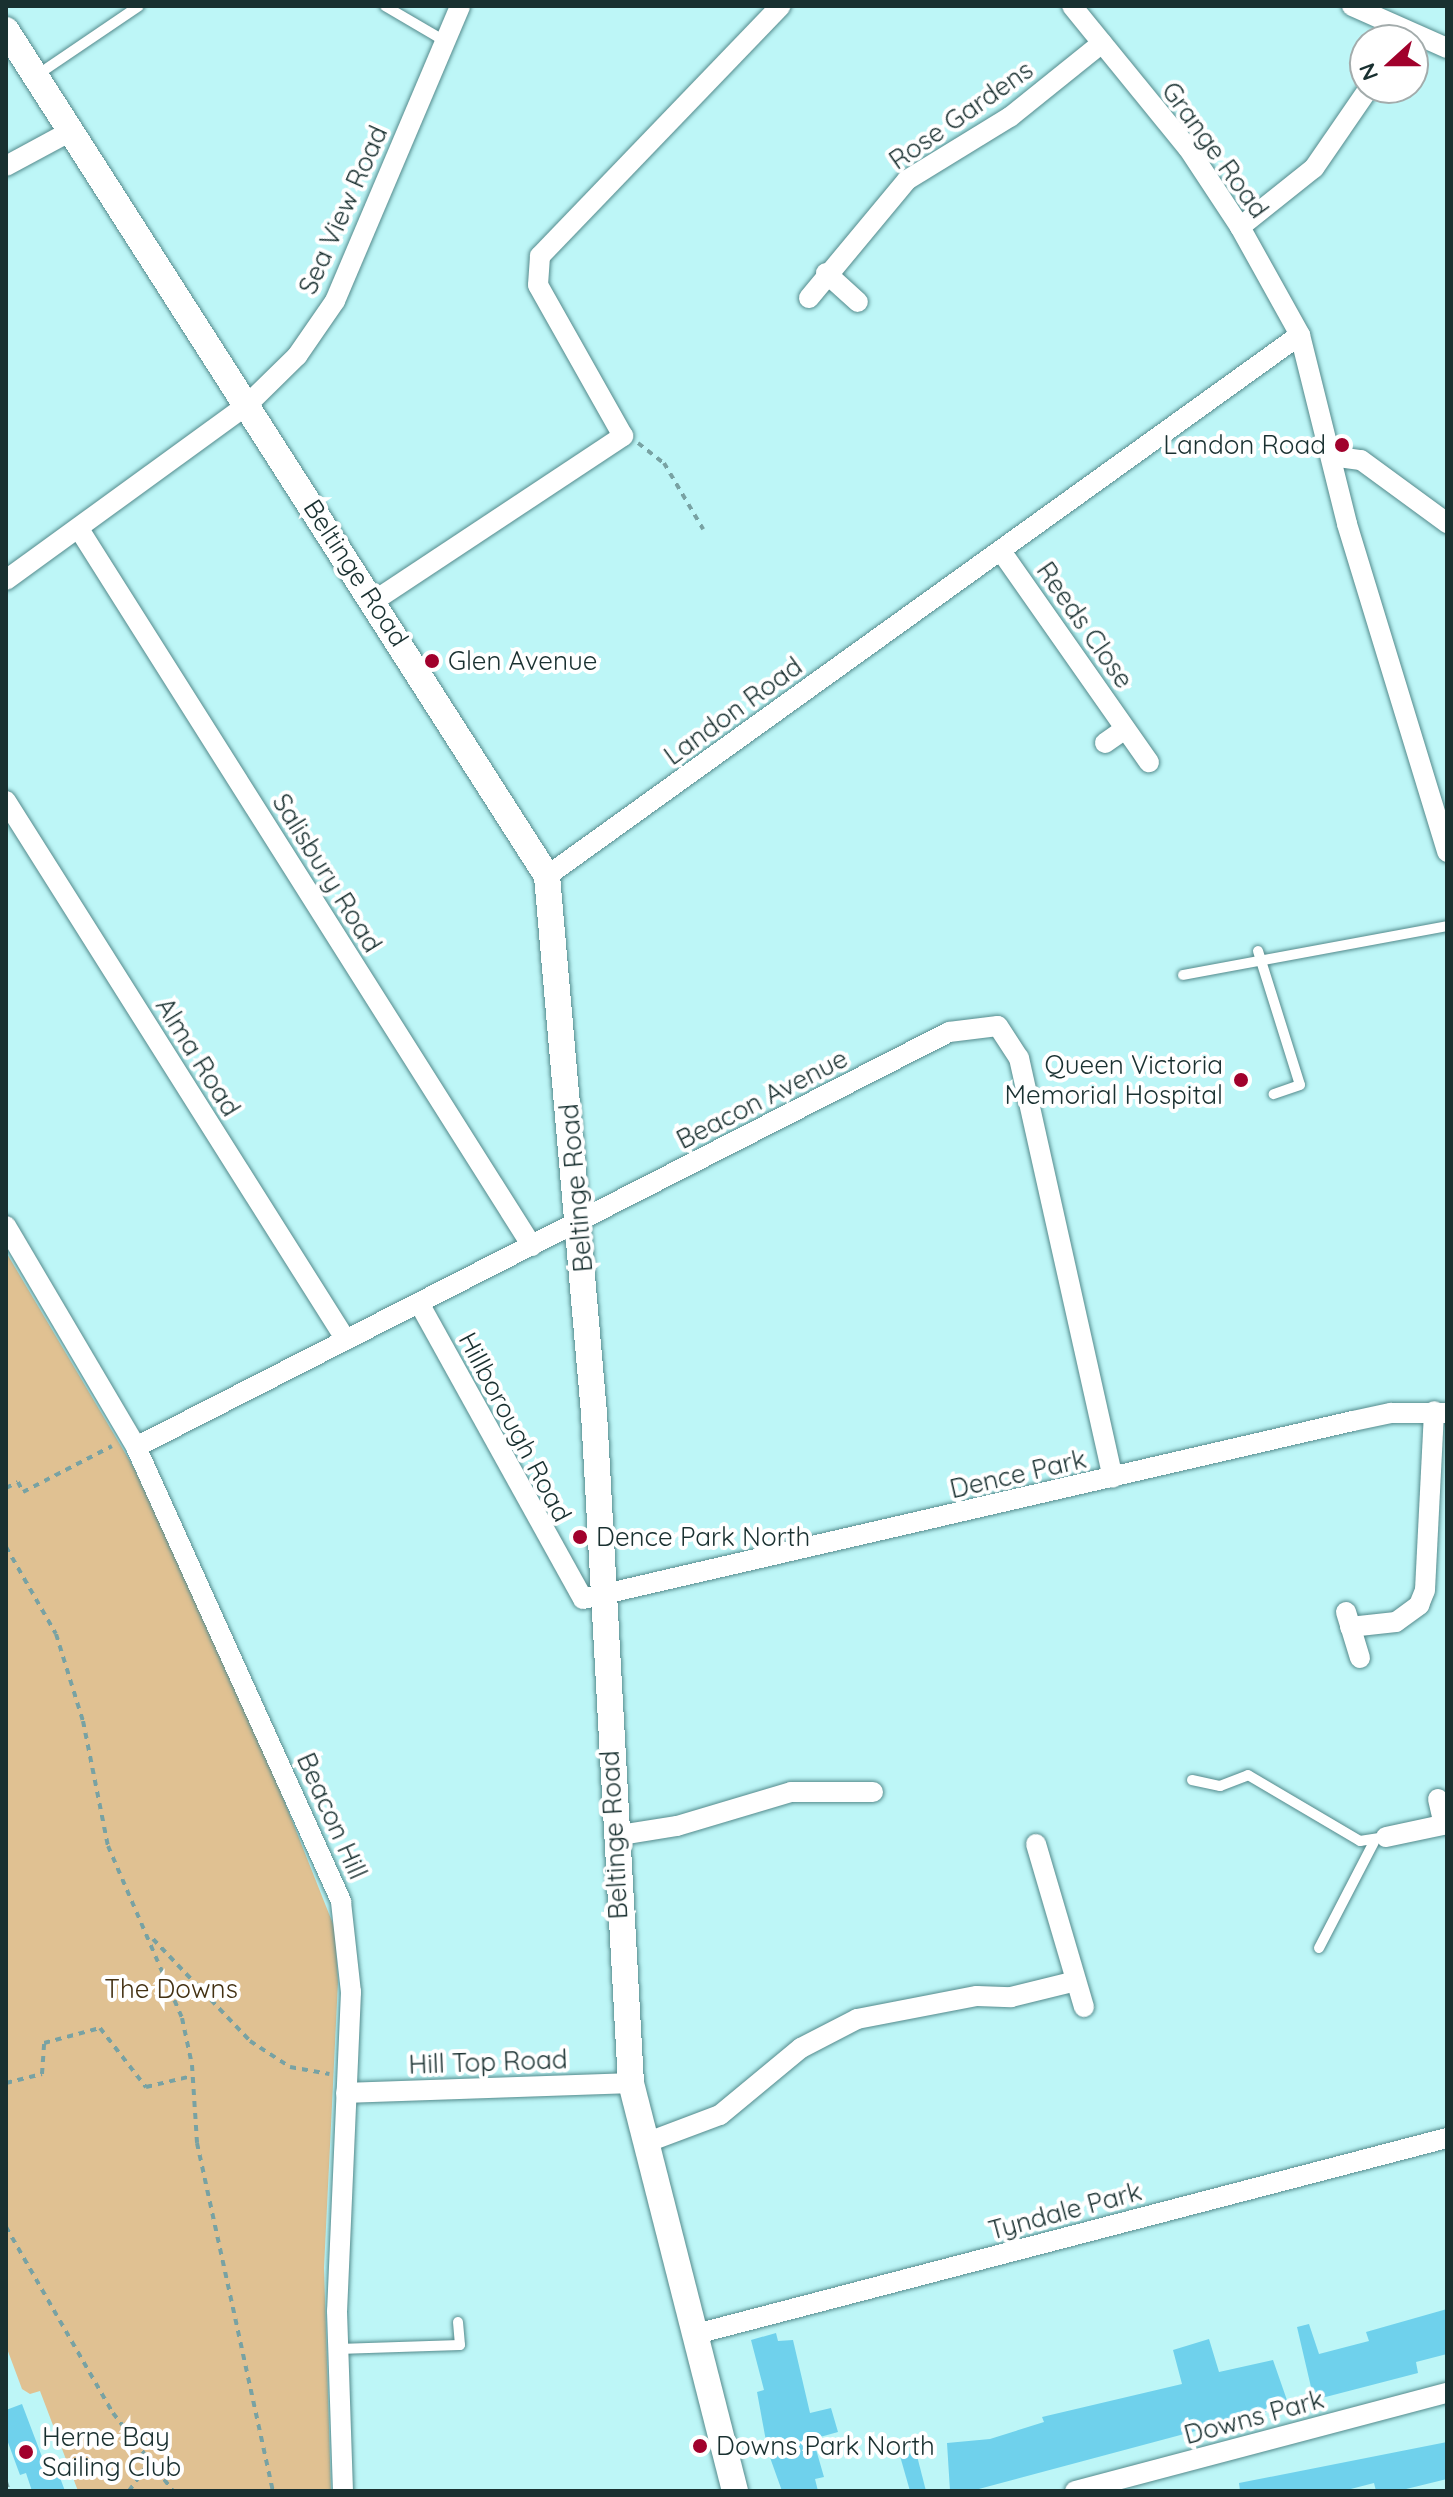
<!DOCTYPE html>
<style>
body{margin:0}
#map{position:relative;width:1453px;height:2497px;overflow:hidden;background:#bdf6f7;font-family:Quicksand,sans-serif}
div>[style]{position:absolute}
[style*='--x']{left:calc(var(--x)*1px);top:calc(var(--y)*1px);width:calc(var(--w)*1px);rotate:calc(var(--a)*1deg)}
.green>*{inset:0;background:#e0c192}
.building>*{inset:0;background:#6fd1ec}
.path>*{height:4px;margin-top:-2px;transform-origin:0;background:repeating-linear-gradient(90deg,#78a2a3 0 6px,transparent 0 12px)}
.roads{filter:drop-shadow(0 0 2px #548a8c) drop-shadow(0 0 2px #548a8c)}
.service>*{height:10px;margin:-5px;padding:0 5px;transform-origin:5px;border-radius:5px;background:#fff}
.minor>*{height:20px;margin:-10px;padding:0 10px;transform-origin:10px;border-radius:10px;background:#fff}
.tertiary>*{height:26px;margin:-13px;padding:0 13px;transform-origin:13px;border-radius:13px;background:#fff}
.dots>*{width:22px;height:22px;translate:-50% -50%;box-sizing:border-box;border:4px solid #fff;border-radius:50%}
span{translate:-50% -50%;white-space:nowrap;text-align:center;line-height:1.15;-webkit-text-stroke:8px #fff;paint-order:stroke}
.street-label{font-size:26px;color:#193030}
.poi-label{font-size:26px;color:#193030}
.right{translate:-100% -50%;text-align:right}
.left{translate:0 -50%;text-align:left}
.park-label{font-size:26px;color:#433113}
.frame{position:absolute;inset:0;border:8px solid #193030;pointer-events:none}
.north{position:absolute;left:1349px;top:24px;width:80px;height:80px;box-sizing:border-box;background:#fff;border:2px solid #a3acac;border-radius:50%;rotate:249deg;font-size:22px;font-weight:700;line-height:32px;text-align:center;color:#193030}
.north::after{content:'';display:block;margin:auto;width:28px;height:36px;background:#a1012c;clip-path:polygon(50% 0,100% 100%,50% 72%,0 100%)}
</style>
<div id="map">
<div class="green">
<div style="clip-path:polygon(6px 1252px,134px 1468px,257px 1732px,335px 1929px,338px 1982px,324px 2268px,331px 2491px,78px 2491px,40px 2391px,30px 2394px,22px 2389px,6px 2346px)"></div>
</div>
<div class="building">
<div style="clip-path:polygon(1447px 2309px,1447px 2354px,1416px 2362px,1418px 2373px,1314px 2400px,1297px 2327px,1309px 2324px,1319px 2354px,1369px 2341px,1366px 2332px)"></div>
<div style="clip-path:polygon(776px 2333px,778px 2341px,793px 2340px,810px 2413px,831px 2408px,838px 2432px,813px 2439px,824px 2477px,815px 2479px,818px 2491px,782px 2491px,768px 2452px,757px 2392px,764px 2390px,751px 2340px)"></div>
<div style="clip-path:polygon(1209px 2339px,1219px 2372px,1273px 2360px,1289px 2406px,975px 2490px,950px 2491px,947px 2443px,990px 2439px,1044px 2422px,1042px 2417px,1182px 2384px,1173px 2350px)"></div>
<div style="clip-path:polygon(22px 2404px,47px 2470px,56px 2467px,65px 2491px,32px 2491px,26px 2473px,20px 2475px,6px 2437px,6px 2410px)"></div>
<div style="clip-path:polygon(1447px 2442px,1447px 2479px,1398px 2491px,1376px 2491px,1374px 2483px,1343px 2491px,1240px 2491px,1239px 2483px)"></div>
<div style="clip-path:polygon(916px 2452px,926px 2491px,910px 2491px,900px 2456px)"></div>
</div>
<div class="path">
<div style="--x:638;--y:443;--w:33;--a:38"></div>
<div style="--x:664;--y:463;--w:77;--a:59.4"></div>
<div style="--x:6;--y:1488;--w:13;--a:-27"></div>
<div style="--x:18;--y:1482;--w:11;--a:63"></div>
<div style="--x:23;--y:1492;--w:100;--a:-27.3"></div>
<div style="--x:6;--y:1547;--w:100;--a:60.1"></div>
<div style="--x:56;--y:1634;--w:91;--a:72.8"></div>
<div style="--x:83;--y:1721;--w:127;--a:78.7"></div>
<div style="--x:108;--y:1846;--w:187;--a:66.7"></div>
<div style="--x:182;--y:2018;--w:48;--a:78"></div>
<div style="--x:192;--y:2065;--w:78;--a:86.3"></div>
<div style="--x:197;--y:2143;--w:356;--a:77.7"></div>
<div style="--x:153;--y:1939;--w:141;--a:46.4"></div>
<div style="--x:250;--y:2041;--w:48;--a:33"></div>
<div style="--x:290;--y:2067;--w:40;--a:10"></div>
<div style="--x:6;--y:2083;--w:37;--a:-14"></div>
<div style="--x:42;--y:2074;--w:31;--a:-86"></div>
<div style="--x:44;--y:2043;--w:58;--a:-15"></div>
<div style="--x:100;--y:2028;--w:75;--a:52.1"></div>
<div style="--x:146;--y:2087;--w:47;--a:-13.4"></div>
<div style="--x:6;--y:2227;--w:215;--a:60.1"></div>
<div style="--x:113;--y:2413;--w:98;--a:52.4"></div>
<div style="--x:6;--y:2482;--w:9;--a:72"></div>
<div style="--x:129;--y:2491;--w:33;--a:-55"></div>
</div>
<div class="roads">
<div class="service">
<div style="--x:385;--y:6;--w:67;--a:30.4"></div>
<div style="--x:37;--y:75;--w:123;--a:-34.1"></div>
<div style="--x:1258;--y:951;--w:140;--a:72.6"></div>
<div style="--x:1300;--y:1085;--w:28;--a:161"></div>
<div style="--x:1183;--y:975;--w:269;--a:-10.5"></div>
<div style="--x:1192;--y:1780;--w:29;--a:12"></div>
<div style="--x:1220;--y:1786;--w:30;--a:-21"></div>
<div style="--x:1248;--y:1775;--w:130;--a:30.5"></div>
<div style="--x:1360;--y:1841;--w:26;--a:-9"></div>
<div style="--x:1319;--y:1948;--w:119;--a:-62.6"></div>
<div style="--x:338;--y:2349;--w:122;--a:-1.9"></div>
<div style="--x:460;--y:2345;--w:23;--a:-95"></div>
</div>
<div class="minor">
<div style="--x:1072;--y:6;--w:183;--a:50.8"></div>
<div style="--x:1188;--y:148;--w:95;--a:56.6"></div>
<div style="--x:1240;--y:227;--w:124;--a:60.9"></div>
<div style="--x:1300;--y:335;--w:195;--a:76"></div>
<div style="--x:1347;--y:524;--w:343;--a:73"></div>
<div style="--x:1352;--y:6;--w:104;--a:23.9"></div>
<div style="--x:6;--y:166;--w:74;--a:-28.3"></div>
<div style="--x:1240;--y:227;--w:95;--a:-38.6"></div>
<div style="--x:1314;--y:168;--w:97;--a:-55.5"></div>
<div style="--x:826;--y:273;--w:43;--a:42.2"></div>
<div style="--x:809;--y:298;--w:153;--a:-50.3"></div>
<div style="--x:907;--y:180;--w:121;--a:-31.5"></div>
<div style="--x:1010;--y:117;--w:118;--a:-38.8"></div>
<div style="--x:1331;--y:456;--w:30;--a:8"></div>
<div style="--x:1361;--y:460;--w:107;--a:36.2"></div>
<div style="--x:79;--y:529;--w:848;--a:57.72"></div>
<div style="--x:1001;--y:551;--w:258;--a:55"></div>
<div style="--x:6;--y:580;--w:299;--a:-36"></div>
<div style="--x:248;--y:404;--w:69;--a:-44.4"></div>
<div style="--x:297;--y:356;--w:67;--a:-55.4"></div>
<div style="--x:335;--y:301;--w:320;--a:-67"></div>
<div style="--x:374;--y:601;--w:299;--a:-33.5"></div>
<div style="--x:623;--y:436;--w:173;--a:-119.4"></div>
<div style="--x:538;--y:285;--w:29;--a:-86"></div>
<div style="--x:540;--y:256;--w:347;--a:-46.1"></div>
<div style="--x:1105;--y:743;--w:24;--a:-35"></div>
<div style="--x:6;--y:801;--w:637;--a:57.76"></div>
<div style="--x:547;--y:876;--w:927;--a:-35.7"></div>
<div style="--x:6;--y:1226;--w:256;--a:59.5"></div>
<div style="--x:136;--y:1447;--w:499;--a:65.7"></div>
<div style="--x:341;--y:1902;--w:91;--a:83.7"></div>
<div style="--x:351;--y:1992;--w:319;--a:92.5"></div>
<div style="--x:337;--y:2311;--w:180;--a:88.1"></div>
<div style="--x:419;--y:1303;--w:338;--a:61"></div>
<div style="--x:583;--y:1599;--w:790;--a:-13.02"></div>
<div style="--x:1353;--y:1421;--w:39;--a:-12"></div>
<div style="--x:1391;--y:1413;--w:56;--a:0"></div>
<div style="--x:136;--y:1447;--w:913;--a:-27.04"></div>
<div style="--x:949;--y:1032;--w:49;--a:-7"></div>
<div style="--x:998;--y:1026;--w:38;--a:57"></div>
<div style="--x:1019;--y:1058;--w:430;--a:77.4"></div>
<div style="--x:1346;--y:1612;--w:48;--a:73.1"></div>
<div style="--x:1350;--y:1627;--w:46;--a:-6.2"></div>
<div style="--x:1396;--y:1622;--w:29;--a:-36"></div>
<div style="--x:1419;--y:1605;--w:16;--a:-68"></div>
<div style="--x:1425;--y:1590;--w:179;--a:-87.1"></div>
<div style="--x:1438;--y:1799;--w:26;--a:77"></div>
<div style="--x:614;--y:1836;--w:64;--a:-9"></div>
<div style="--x:677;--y:1826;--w:119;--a:-16.6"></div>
<div style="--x:791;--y:1792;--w:82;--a:0"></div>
<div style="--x:1386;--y:1837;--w:62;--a:-12"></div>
<div style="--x:1036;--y:1844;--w:170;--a:73.6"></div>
<div style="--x:346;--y:2093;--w:285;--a:-2"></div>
<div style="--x:648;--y:2142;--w:77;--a:-20.6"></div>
<div style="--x:720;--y:2115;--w:105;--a:-39.6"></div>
<div style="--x:801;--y:2048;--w:63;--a:-27.4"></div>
<div style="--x:857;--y:2019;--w:122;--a:-10.9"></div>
<div style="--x:977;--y:1996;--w:34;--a:2"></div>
<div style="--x:1011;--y:1997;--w:67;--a:-13.8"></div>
<div style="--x:696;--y:2334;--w:776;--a:-14.63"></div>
<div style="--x:1075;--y:2491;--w:385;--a:-14.8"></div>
</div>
<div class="tertiary">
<div style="--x:6;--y:30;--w:1004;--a:57.4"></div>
<div style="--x:547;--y:876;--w:539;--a:85"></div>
<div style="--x:594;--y:1413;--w:671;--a:86.84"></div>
<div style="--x:631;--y:2083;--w:421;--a:75.7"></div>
</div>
</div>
<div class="dots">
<div style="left:1342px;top:445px;background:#a1012c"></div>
<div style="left:432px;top:661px;background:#a1012c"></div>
<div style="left:1241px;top:1080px;background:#a1012c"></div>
<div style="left:580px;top:1537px;background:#a1012c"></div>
<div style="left:700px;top:2446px;background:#a1012c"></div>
<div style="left:26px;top:2452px;background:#a1012c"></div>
</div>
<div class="street-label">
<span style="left:961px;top:115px;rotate:-35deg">Rose Gardens</span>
<span style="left:1215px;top:150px;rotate:54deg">Grange Road</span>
<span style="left:343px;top:210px;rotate:-66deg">Sea View Road</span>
<span style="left:356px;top:573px;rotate:57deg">Beltinge Road</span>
<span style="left:1085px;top:625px;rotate:55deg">Reeds Close</span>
<span style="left:733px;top:711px;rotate:-36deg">Landon Road</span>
<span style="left:327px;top:873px;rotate:58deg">Salisbury Road</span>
<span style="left:198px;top:1057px;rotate:58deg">Alma Road</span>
<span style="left:762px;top:1099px;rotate:-27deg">Beacon Avenue</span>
<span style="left:576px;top:1188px;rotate:-95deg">Beltinge Road</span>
<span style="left:515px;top:1427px;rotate:62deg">Hillborough Road</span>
<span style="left:1018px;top:1474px;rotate:-13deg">Dence Park</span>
<span style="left:332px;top:1816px;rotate:66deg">Beacon Hill</span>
<span style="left:614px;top:1835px;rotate:-93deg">Beltinge Road</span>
<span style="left:488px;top:2062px;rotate:-2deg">Hill Top Road</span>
<span style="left:1065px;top:2211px;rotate:-15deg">Tyndale Park</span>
<span style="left:1254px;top:2417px;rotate:-15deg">Downs Park</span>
</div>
<div class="poi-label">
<span class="right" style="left:1326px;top:445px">Landon Road</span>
<span class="left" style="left:448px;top:661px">Glen Avenue</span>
<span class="right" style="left:1223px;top:1080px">Queen Victoria<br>Memorial Hospital</span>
<span class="left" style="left:596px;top:1537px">Dence Park North</span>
<span class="left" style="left:42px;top:2452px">Herne Bay<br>Sailing Club</span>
<span class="left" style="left:716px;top:2446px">Downs Park North</span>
</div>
<div class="park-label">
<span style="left:171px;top:1989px">The Downs</span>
</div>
<div class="frame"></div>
<div class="north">N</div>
</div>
